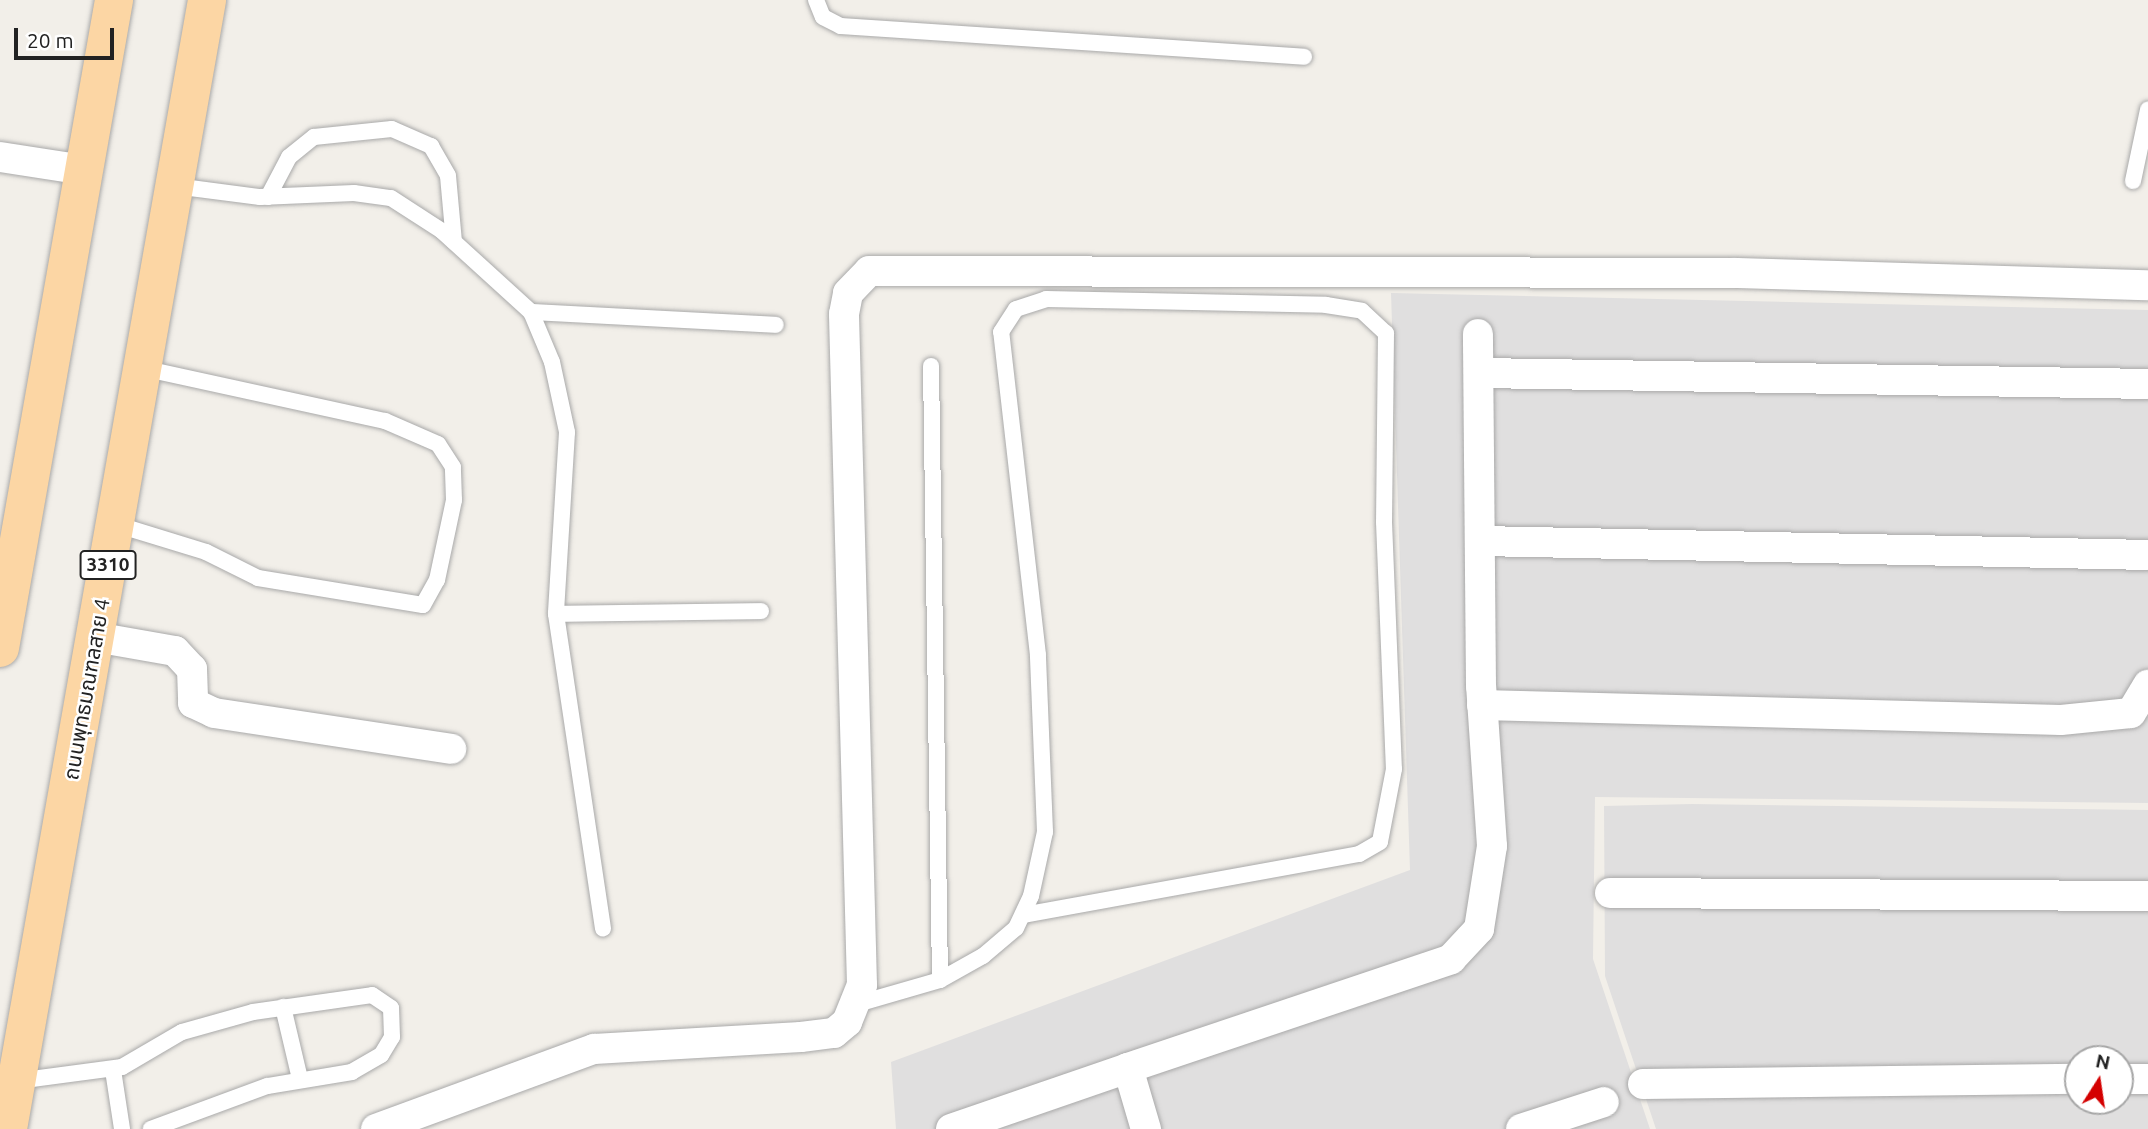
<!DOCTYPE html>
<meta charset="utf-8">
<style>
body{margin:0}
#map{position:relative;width:2148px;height:1129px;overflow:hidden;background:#f2efe9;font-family:Ubuntu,"Noto Sans Thai",sans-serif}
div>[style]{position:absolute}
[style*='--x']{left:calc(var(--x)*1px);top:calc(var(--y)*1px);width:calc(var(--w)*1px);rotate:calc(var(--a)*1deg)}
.residential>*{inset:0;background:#e0dfdf}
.roads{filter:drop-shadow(0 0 2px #a9a9a9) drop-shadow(0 0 2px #a9a9a9)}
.lane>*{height:16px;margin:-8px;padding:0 8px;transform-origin:8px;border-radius:8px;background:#fff}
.street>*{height:30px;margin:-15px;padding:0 15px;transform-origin:15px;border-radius:15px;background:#fff}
.primary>*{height:38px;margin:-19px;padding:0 19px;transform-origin:19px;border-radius:19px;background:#fcd6a4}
span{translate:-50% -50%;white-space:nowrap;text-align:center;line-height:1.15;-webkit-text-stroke:5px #fff;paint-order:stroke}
.shield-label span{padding:2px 5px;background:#fff;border:2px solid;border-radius:5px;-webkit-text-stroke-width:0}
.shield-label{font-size:19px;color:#222;font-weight:700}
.street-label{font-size:21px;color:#222}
.north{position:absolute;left:2064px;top:1045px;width:70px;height:70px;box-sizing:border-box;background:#fff;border:2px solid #a7a7a7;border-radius:50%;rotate:12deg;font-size:19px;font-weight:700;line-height:28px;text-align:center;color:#222}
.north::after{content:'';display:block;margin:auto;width:24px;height:32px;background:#d40000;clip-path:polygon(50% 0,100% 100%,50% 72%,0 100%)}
.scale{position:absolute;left:14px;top:28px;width:100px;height:32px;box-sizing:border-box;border:4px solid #222;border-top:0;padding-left:9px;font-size:21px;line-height:24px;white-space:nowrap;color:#222;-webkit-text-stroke:5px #fff;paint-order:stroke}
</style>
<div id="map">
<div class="residential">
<div style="clip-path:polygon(1391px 293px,2148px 310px,2148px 803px,1595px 797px,1593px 959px,1650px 1129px,896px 1129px,891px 1062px,1410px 870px)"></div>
<div style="clip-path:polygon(evenodd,1692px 804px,2148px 810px,2148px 1129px,1656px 1129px,1605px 976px,1604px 806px,1692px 804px,2078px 1059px,2120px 1059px,2120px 1101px,2078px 1101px,2078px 1059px)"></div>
</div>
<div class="roads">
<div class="lane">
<div style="--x:816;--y:0;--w:18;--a:68"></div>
<div style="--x:823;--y:17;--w:20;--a:27"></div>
<div style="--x:841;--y:26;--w:464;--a:3.8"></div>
<div style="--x:2133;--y:181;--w:73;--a:-78.1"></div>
<div style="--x:175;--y:186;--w:86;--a:7.4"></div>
<div style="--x:260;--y:197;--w:94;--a:-2.4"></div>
<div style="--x:354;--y:193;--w:37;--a:8"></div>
<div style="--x:391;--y:198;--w:61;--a:32.9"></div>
<div style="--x:442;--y:231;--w:120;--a:42.3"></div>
<div style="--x:531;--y:312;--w:54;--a:67.2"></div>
<div style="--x:552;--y:362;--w:72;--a:77.9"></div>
<div style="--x:567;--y:432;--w:182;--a:93.5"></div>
<div style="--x:556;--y:614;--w:318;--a:81.5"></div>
<div style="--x:268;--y:197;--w:45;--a:-62.3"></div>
<div style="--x:289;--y:157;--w:32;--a:-39"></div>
<div style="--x:314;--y:137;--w:78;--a:-5.9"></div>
<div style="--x:392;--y:129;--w:43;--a:23.6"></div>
<div style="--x:431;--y:146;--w:34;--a:60"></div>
<div style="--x:448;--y:176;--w:66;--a:84.8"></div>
<div style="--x:531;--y:312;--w:245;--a:3"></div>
<div style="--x:931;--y:366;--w:614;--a:89.16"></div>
<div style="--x:115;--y:524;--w:95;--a:17.1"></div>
<div style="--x:206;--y:552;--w:58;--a:26.6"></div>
<div style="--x:258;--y:578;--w:167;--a:9.3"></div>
<div style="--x:423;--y:605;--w:29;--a:-61"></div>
<div style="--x:437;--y:580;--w:82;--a:-78"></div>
<div style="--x:454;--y:500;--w:33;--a:-92"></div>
<div style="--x:453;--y:467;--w:27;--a:-123"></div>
<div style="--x:438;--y:444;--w:58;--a:-156.5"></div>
<div style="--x:385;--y:421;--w:249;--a:-167.7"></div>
<div style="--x:556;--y:614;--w:205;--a:-0.8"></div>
<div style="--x:857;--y:1004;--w:86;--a:-16.1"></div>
<div style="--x:940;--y:980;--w:49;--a:-29.2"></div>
<div style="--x:983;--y:956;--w:43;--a:-40.3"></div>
<div style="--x:1016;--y:928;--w:35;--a:-65"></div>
<div style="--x:1031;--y:896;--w:66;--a:-77.7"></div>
<div style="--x:1045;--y:832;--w:177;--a:-92.3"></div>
<div style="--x:1038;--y:655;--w:325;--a:-96.5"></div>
<div style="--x:1001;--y:332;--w:27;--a:-57"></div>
<div style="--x:1016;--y:309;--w:32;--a:-18"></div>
<div style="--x:1046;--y:299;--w:280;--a:1.2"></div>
<div style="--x:1326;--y:305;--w:36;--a:9"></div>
<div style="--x:1362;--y:311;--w:33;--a:43"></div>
<div style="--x:1386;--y:333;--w:189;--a:90.6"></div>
<div style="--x:1384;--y:522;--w:247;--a:87.7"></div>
<div style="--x:1394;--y:769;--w:74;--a:100.9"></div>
<div style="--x:1380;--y:842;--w:24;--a:150"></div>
<div style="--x:1359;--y:854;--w:342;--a:169.7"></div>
<div style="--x:283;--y:1007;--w:74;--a:76.7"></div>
<div style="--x:113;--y:1070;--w:60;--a:81.3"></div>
<div style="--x:17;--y:1081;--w:106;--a:-7.6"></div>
<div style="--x:122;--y:1067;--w:69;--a:-30.3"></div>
<div style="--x:182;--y:1032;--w:74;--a:-15.7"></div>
<div style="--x:253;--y:1012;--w:120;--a:-8.1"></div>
<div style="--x:372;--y:995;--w:23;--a:34"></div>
<div style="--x:391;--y:1008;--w:29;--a:88"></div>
<div style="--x:392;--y:1037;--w:21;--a:121"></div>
<div style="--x:381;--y:1055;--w:34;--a:150"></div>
<div style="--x:352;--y:1072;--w:86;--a:170.6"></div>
<div style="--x:267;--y:1086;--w:124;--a:159.7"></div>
</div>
<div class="street">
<div style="--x:0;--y:157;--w:85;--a:8.8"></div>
<div style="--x:1480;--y:373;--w:668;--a:0.94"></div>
<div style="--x:1481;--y:541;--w:667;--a:1.2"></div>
<div style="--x:95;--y:637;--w:81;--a:9.9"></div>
<div style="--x:175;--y:651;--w:25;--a:47"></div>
<div style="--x:192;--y:669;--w:34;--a:88"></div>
<div style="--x:193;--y:703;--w:23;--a:25"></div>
<div style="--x:214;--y:713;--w:240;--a:8.6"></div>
<div style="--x:1482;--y:705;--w:579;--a:1.48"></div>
<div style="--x:2061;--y:720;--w:70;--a:-5.7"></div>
<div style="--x:2131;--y:713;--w:33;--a:-59"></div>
<div style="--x:1610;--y:893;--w:538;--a:0.32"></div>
<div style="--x:1128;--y:1068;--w:341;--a:-18.6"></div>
<div style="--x:1451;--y:959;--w:41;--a:-47"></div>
<div style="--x:1479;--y:929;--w:84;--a:-81.1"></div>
<div style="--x:1492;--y:846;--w:160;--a:-93.9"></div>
<div style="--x:1481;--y:686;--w:352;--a:-90.5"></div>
<div style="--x:2120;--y:1079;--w:28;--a:0"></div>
<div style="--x:1643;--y:1084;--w:435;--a:-0.7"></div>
<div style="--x:376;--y:1129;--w:232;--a:-20.2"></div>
<div style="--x:594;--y:1049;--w:207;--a:-3.3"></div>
<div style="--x:801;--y:1037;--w:33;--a:-7"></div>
<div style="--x:834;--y:1033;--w:17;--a:-40"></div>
<div style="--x:847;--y:1022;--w:40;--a:-68"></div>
<div style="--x:862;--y:985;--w:671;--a:-91.54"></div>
<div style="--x:844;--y:314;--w:21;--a:-79"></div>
<div style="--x:848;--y:293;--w:30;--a:-46"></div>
<div style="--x:869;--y:271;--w:867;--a:0.13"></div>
<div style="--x:1736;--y:273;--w:412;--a:1.7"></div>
<div style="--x:951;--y:1129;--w:187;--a:-19"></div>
<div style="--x:1128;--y:1068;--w:64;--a:73.6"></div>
<div style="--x:1521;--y:1129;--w:87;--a:-18"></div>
</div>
<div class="primary">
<div style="--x:0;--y:648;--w:658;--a:-80.02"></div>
<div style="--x:8;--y:1129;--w:1146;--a:-80"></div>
</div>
</div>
<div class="shield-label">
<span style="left:108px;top:565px">3310</span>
</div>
<div class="street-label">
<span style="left:86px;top:689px;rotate:-80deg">ถนนพุทธมณฑลสาย 4</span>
</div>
<div class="north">N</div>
<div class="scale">20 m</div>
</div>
